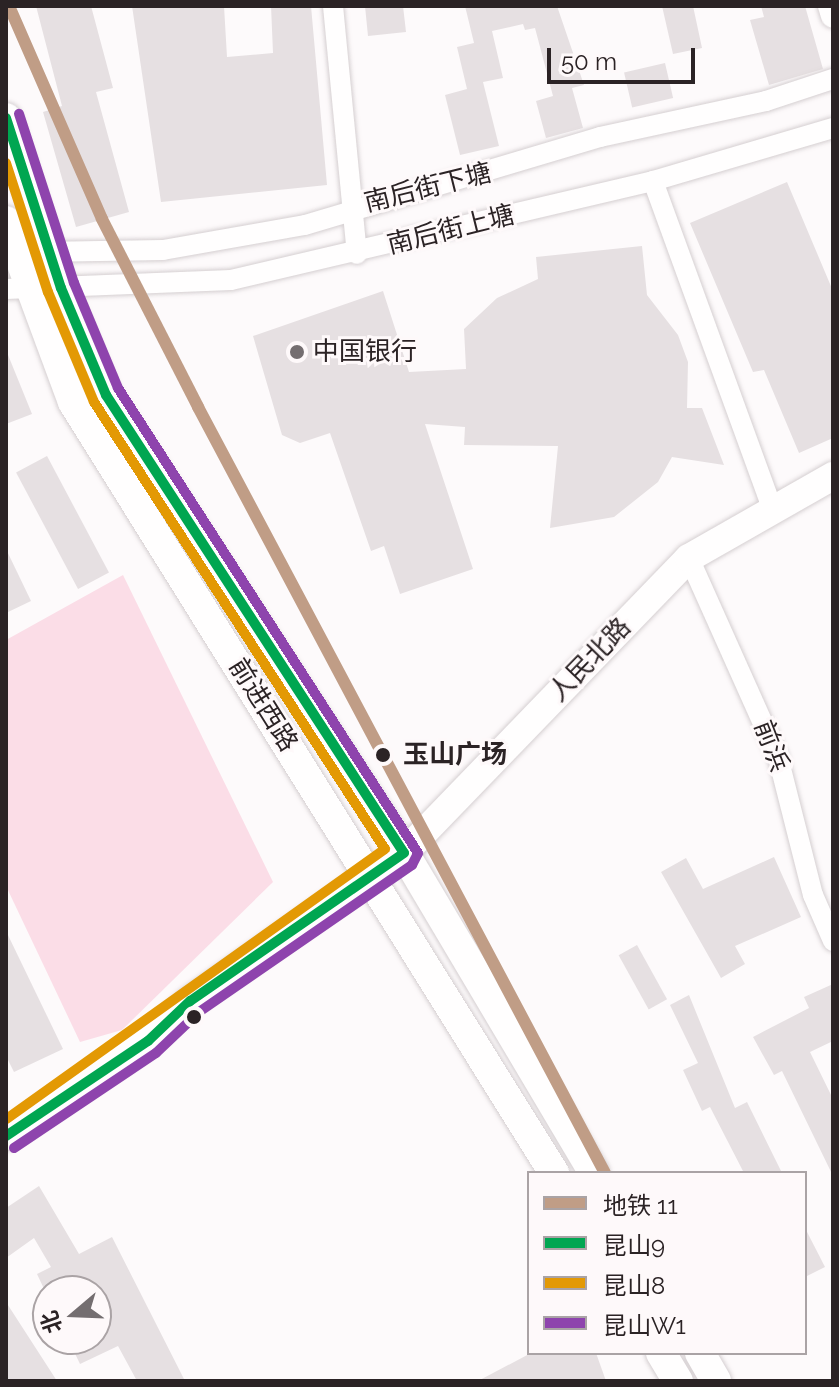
<!DOCTYPE html>
<meta charset="utf-8">
<style>
body{margin:0}
#map{position:relative;width:839px;height:1387px;overflow:hidden;background:#fdfafb;font-family:Raleway,"Noto Sans SC",sans-serif}
div>[style]{position:absolute}
[style*='--x']{left:calc(var(--x)*1px);top:calc(var(--y)*1px);width:calc(var(--w)*1px);rotate:calc(var(--a)*1deg)}
.green>*{inset:0;background:#fbdde7}
.building>*{inset:0;background:#e6e0e2;transform-origin:0 0}
.roads{filter:drop-shadow(0 0 2px #d5cfd1) drop-shadow(0 0 2px #d5cfd1)}
.minor>*{height:20px;margin:-10px;padding:0 10px;transform-origin:10px;border-radius:10px;background:#fffefe}
.tertiary>*{height:24px;margin:-12px;padding:0 12px;transform-origin:12px;border-radius:12px;background:#fffefe}
.secondary>*{height:28px;margin:-14px;padding:0 14px;transform-origin:14px;border-radius:14px;background:#fffefe}
.primary>*{height:30px;margin:-15px;padding:0 15px;transform-origin:15px;border-radius:15px;background:#fffefe}
.bus-1>*{height:10px;margin:-5px;padding:0 5px;transform-origin:5px;border-radius:5px;background:#00a651}
.bus-2>*{height:10px;margin:-5px;padding:0 5px;transform-origin:5px;border-radius:5px;background:#e39904}
.bus-3>*{height:10px;margin:-5px;padding:0 5px;transform-origin:5px;border-radius:5px;background:#8e44ad}
.metro-1>*{height:12px;margin:-6px;padding:0 6px;transform-origin:6px;border-radius:6px;background:#c09d86}
.dots>*{width:22px;height:22px;translate:-50% -50%;box-sizing:border-box;border:4px solid #fef9fa;border-radius:50%}
span{translate:-50% -50%;white-space:nowrap;text-align:center;line-height:1.15;-webkit-text-stroke:6px #fef9fa;paint-order:stroke}
.street-label{font-size:26px;color:#2b2325}
.poi-label{font-size:26px;color:#2b2325}
.left{translate:0 -50%;text-align:left}
.stop-label{font-size:26px;color:#2b2325;font-weight:700}
.frame{position:absolute;inset:0;border:8px solid #2b2325;pointer-events:none}
.legend{position:absolute;left:527px;top:1171px;width:280px;height:184px;box-sizing:border-box;background:#fef9fa;border:2px solid #aaa3a5;margin:0;padding:10px 14px;list-style:none;font-size:24px;color:#2b2325}
.legend li{display:flex;align-items:center;gap:16px;height:40px}
.legend b{width:40px;border:2px solid #aaa3a5}
.north{position:absolute;left:32px;top:1275px;width:80px;height:80px;box-sizing:border-box;background:#fef9fa;border:2px solid #aaa3a5;border-radius:50%;rotate:251deg;font-size:22px;font-weight:700;line-height:32px;text-align:center;color:#2b2325}
.north::after{content:'';display:block;margin:auto;width:28px;height:36px;background:#746e70;clip-path:polygon(50% 0,100% 100%,50% 72%,0 100%)}
.scale{position:absolute;left:547px;top:48px;width:148px;height:36px;box-sizing:border-box;border:4px solid #2b2325;border-top:0;padding-left:10px;font-size:24px;line-height:28px;white-space:nowrap;color:#2b2325;-webkit-text-stroke:6px #fef9fa;paint-order:stroke}
</style>
<div id="map">
<div class="green">
<div style="clip-path:polygon(123px 575px,273px 882px,122px 1030px,80px 1042px,6px 886px,6px 640px)"></div>
</div>
<div class="building">
<div style="clip-path:polygon(36px 6px,91px 6px,113px 88px,96px 92px,129px 212px,76px 227px,43px 112px,62px 106px)"></div>
<div style="clip-path:polygon(132px 6px,224px 6px,227px 57px,273px 53px,271px 6px,311px 6px,327px 185px,161px 202px)"></div>
<div style="clip-path:polygon(365px 6px,403px 6px,406px 32px,368px 36px)"></div>
<div style="clip-path:polygon(465px 6px,557px 6px,584px 85px,572px 88px,583px 128px,546px 138px,536px 101px,553px 96px,535px 28px,525px 30px,523px 24px,492px 31px,503px 78px,483px 82px,499px 146px,460px 155px,445px 95px,467px 89px,457px 47px,474px 43px)"></div>
<div style="clip-path:polygon(662px 6px,693px 6px,702px 48px,673px 54px)"></div>
<div style="clip-path:polygon(761px 6px,805px 6px,823px 69px,769px 85px,750px 20px,764px 17px)"></div>
<div style="left:665px;top:63px;width:36px;height:42px;rotate:77deg"></div>
<div style="clip-path:polygon(787px 182px,833px 291px,833px 438px,799px 453px,764px 370px,753px 372px,690px 223px)"></div>
<div style="clip-path:polygon(642px 246px,647px 295px,678px 335px,688px 362px,687px 408px,702px 408px,724px 465px,672px 457px,658px 482px,614px 517px,550px 528px,558px 446px,464px 445px,465px 427px,425px 424px,473px 569px,400px 594px,384px 546px,371px 551px,330px 433px,300px 443px,282px 435px,253px 336px,383px 291px,409px 372px,466px 369px,464px 329px,497px 298px,538px 279px,536px 257px)"></div>
<div style="clip-path:polygon(6px 350px,32px 414px,6px 424px)"></div>
<div style="left:47px;top:456px;width:132px;height:35px;rotate:62deg"></div>
<div style="clip-path:polygon(6px 549px,31px 601px,6px 613px)"></div>
<div style="clip-path:polygon(774px 857px,801px 917px,735px 946px,745px 964px,721px 978px,661px 872px,686px 858px,703px 889px)"></div>
<div style="clip-path:polygon(6px 931px,63px 1049px,14px 1072px,6px 1056px)"></div>
<div style="left:637px;top:945px;width:62px;height:21px;rotate:61deg"></div>
<div style="clip-path:polygon(833px 984px,833px 1041px,810px 1052px,833px 1099px,833px 1176px,782px 1071px,774px 1075px,753px 1037px,809px 1008px,804px 997px)"></div>
<div style="clip-path:polygon(689px 995px,735px 1108px,747px 1102px,782px 1173px,744px 1173px,710px 1107px,702px 1111px,683px 1070px,698px 1063px,670px 1005px)"></div>
<div style="clip-path:polygon(39px 1186px,79px 1254px,112px 1237px,185px 1381px,137px 1381px,118px 1346px,80px 1364px,68px 1339px,96px 1339px,96px 1291px,45px 1291px,37px 1274px,51px 1267px,34px 1238px,6px 1258px,6px 1208px)"></div>
<div style="clip-path:polygon(805px 1228px,825px 1267px,805px 1277px)"></div>
<div style="clip-path:polygon(6px 1302px,57px 1381px,58px 1381px,6px 1381px)"></div>
<div style="clip-path:polygon(531px 1353px,596px 1353px,606px 1381px,478px 1381px)"></div>
</div>
<div class="roads">
<div class="minor">
<div style="--x:333;--y:6;--w:249;--a:84.5"></div>
<div style="--x:653;--y:181;--w:348;--a:70"></div>
<div style="--x:38;--y:252;--w:125;--a:-0.9"></div>
<div style="--x:163;--y:250;--w:144;--a:-10"></div>
<div style="--x:305;--y:225;--w:308;--a:-16.6"></div>
<div style="--x:600;--y:137;--w:170;--a:-12.2"></div>
<div style="--x:766;--y:101;--w:71;--a:-18.2"></div>
<div style="--x:6;--y:289;--w:225;--a:-2.3"></div>
<div style="--x:231;--y:280;--w:433;--a:-13.2"></div>
<div style="--x:653;--y:181;--w:188;--a:-16.4"></div>
<div style="--x:689;--y:558;--w:218;--a:65.9"></div>
<div style="--x:778;--y:757;--w:142;--a:75.8"></div>
<div style="--x:813;--y:895;--w:50;--a:66.5"></div>
</div>
<div class="tertiary">
<div style="--x:830;--y:6;--w:10;--a:73"></div>
</div>
<div class="secondary">
<div style="--x:6;--y:1136;--w:171;--a:-33.8"></div>
<div style="--x:148;--y:1041;--w:58;--a:-43.6"></div>
<div style="--x:190;--y:1001;--w:260;--a:-34.7"></div>
<div style="--x:404;--y:853;--w:410;--a:-46"></div>
<div style="--x:689;--y:558;--w:166;--a:-29.7"></div>
</div>
<div class="primary">
<div style="--x:6;--y:118;--w:179;--a:72.1"></div>
<div style="--x:61;--y:288;--w:116;--a:67.2"></div>
<div style="--x:106;--y:395;--w:546;--a:56.95"></div>
<div style="--x:404;--y:853;--w:372;--a:59.3"></div>
<div style="--x:6;--y:221;--w:193;--a:69.7"></div>
<div style="--x:73;--y:402;--w:909;--a:58.04"></div>
<div style="--x:661;--y:1353;--w:33;--a:59"></div>
<div style="--x:700;--y:1353;--w:32;--a:60"></div>
</div>
</div>
<div class="bus-1">
<div style="--x:6;--y:118;--w:179;--a:72.1"></div>
<div style="--x:61;--y:288;--w:116;--a:67.2"></div>
<div style="--x:106;--y:395;--w:546;--a:56.95"></div>
<div style="--x:404;--y:853;--w:260;--a:145.3"></div>
<div style="--x:190;--y:1001;--w:58;--a:136.4"></div>
<div style="--x:148;--y:1041;--w:171;--a:146.2"></div>
</div>
<div class="bus-2">
<div style="--x:6;--y:163;--w:136;--a:72"></div>
<div style="--x:48;--y:292;--w:119;--a:67.3"></div>
<div style="--x:94;--y:402;--w:533;--a:56.94"></div>
<div style="--x:385;--y:849;--w:465;--a:144.5"></div>
</div>
<div class="bus-3">
<div style="--x:14;--y:1148;--w:171;--a:-33.8"></div>
<div style="--x:156;--y:1053;--w:59;--a:-43.6"></div>
<div style="--x:199;--y:1012;--w:259;--a:-34.6"></div>
<div style="--x:412;--y:865;--w:13;--a:-63"></div>
<div style="--x:418;--y:853;--w:553;--a:-122.83"></div>
<div style="--x:118;--y:388;--w:114;--a:-112.7"></div>
<div style="--x:74;--y:283;--w:178;--a:-108"></div>
</div>
<div class="metro-1">
<div style="--x:9;--y:6;--w:232;--a:66.4"></div>
<div style="--x:102;--y:219;--w:211;--a:62.9"></div>
<div style="--x:198;--y:407;--w:867;--a:62.02"></div>
</div>
<div class="dots">
<div style="left:297px;top:352px;background:#746e70"></div>
<div style="left:383px;top:755px;background:#2b2325"></div>
<div style="left:194px;top:1017px;background:#2b2325"></div>
</div>
<div class="street-label">
<span style="left:428px;top:188px;rotate:-14deg">南后街下塘</span>
<span style="left:451px;top:230px;rotate:-14deg">南后街上塘</span>
<span style="left:590px;top:660px;rotate:-46deg">人民北路</span>
<span style="left:263px;top:705px;rotate:58deg">前进西路</span>
<span style="left:771px;top:746px;rotate:69deg">前浜</span>
</div>
<div class="poi-label">
<span class="left" style="left:313px;top:352px">中国银行</span>
</div>
<div class="stop-label">
<span class="left" style="left:403px;top:755px">玉山广场</span>
</div>
<div class="frame"></div>
<ul class="legend">
<li><b style="height:10px;background:#c09d86"></b>地铁 11</li>
<li><b style="height:10px;background:#00a651"></b>昆山9</li>
<li><b style="height:10px;background:#e39904"></b>昆山8</li>
<li><b style="height:10px;background:#8e44ad"></b>昆山W1</li>
</ul>
<div class="north">北</div>
<div class="scale">50 m</div>
</div>
